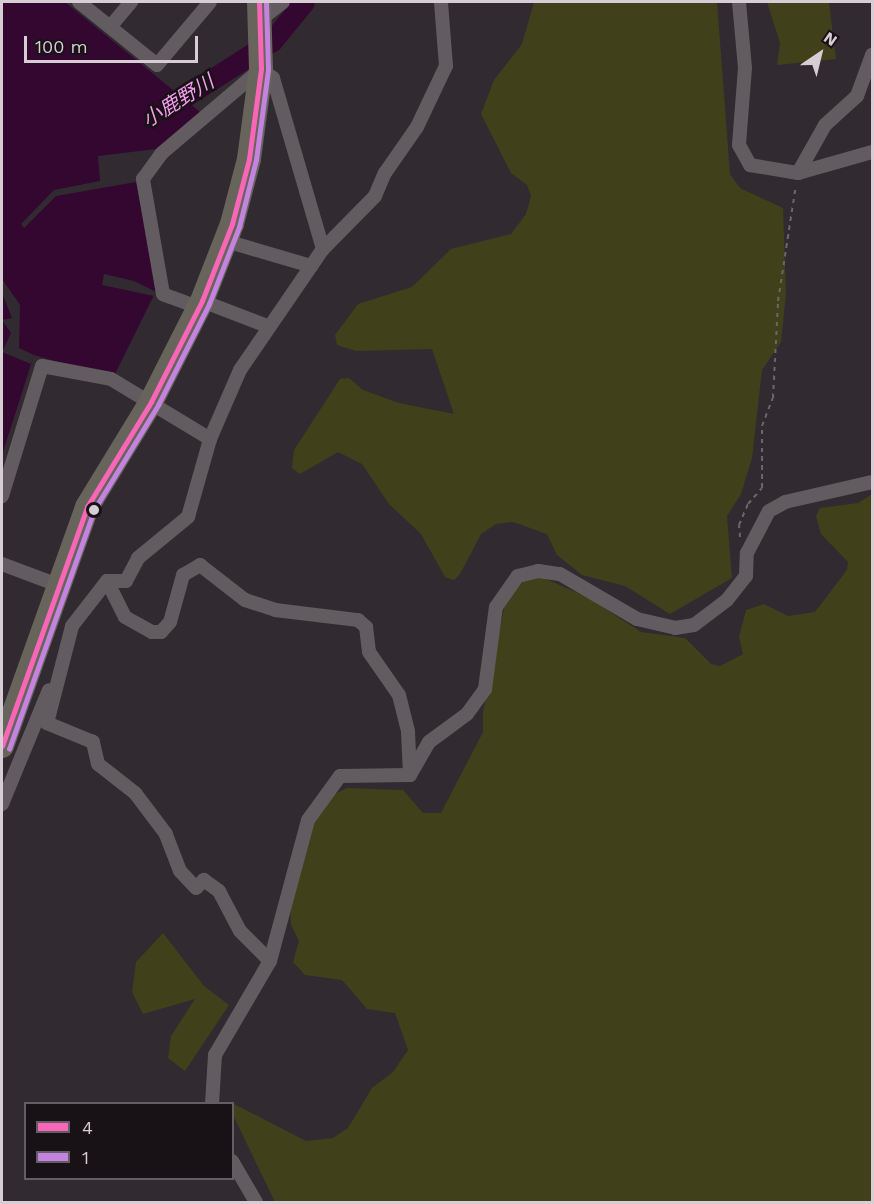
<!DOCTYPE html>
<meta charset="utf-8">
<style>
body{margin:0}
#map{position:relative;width:874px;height:1204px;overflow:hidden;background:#312a30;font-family:"Work Sans","Noto Sans JP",sans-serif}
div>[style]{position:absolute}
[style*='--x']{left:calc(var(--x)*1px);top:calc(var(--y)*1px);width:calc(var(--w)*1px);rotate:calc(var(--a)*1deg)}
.green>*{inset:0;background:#40401a}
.water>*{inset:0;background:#340731}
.pier>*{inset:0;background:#312a30}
.river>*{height:21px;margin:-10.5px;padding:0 10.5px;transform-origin:10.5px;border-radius:10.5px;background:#340731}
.path>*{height:2px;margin-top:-1px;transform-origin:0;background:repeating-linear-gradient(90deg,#6b666a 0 4.5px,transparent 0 9px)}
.street>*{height:14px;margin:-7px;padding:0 7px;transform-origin:7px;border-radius:7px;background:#625c61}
.highway>*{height:24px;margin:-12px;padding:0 12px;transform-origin:12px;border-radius:12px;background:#67645b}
.bus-1>*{height:4.5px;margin:-2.25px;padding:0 2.25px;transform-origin:2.25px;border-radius:2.25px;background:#fa66b7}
.bus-2>*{height:4.5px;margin:-2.25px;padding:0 2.25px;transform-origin:2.25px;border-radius:2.25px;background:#c483df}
.dots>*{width:16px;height:16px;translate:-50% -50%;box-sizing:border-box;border:3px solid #181217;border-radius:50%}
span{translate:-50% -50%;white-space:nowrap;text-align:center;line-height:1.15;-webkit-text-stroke:5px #181217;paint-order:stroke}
.water-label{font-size:20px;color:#f89cef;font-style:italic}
.frame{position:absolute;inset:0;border:3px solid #d7ced5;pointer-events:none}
.legend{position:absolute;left:24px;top:1102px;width:210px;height:78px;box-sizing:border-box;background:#181217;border:2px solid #645d63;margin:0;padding:8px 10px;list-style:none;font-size:18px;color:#d7ced5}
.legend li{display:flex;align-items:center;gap:12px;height:30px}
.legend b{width:30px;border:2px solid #645d63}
.north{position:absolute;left:790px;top:24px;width:60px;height:60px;-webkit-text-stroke:4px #181217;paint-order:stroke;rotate:35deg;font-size:16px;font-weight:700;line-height:24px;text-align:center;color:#d7ced5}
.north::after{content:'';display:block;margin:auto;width:21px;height:27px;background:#d7ced5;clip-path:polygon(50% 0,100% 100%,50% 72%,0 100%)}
.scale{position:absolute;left:24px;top:36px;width:174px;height:27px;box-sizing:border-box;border:3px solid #d7ced5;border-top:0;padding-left:8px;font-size:18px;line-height:21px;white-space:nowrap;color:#d7ced5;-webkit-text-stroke:4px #181217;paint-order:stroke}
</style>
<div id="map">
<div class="green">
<div style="clip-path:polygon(534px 2px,717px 2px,730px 174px,740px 188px,783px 208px,786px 294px,781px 342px,762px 370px,752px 458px,741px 494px,727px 516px,732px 578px,670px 614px,625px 586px,582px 575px,557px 555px,547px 534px,513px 522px,496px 524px,481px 534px,460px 574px,454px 580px,445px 577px,421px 534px,389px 504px,362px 464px,338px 452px,300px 474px,292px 468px,294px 450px,340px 379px,349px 378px,363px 390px,399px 403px,454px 414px,432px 349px,356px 351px,337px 345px,335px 335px,358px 304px,412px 287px,451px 249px,511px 234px,526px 214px,531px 196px,527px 185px,511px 173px,481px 114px,494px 80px,522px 44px)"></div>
<div style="clip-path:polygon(767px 2px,829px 2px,836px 59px,777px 65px,780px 43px)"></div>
<div style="clip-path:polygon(872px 494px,872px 1202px,275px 1202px,233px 1115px,232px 1103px,306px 1141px,333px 1138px,348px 1128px,372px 1088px,393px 1072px,408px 1050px,395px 1013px,367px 1009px,342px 980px,305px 975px,293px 962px,299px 941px,291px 925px,290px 906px,313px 817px,331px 796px,347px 788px,403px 790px,423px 813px,441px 813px,483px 732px,483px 712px,506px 599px,532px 573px,587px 597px,641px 632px,685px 638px,711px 664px,720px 666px,743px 654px,739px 637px,746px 610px,764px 604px,788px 616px,815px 612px,847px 570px,848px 562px,821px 534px,816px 516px,820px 508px,858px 503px)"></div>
<div style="clip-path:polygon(163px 933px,204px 986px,229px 1005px,185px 1071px,168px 1058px,171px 1036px,195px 999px,143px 1014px,132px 992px,136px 962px)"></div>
</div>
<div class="water">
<div style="clip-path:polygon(2px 2px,65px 2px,200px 112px,156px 149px,98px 156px,100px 181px,54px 190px,21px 224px,24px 228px,56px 196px,136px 182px,158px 287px,113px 378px,34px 355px,2px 455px)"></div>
</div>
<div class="pier">
<div style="clip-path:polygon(104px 274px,134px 281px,156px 292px,154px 296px,102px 285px)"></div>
<div style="clip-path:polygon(2px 279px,20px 305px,19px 348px,34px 355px,31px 364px,2px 352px,11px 333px,2px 320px,12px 318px,2px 293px)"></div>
</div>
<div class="river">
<div style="--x:159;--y:113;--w:134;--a:-32.5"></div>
<div style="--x:272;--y:41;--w:50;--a:-50.6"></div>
</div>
<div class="path">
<div style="--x:740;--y:537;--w:12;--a:-95"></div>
<div style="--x:739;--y:525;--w:23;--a:-67"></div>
<div style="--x:748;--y:504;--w:21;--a:-49"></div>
<div style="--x:762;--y:488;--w:62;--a:-90"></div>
<div style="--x:762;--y:426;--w:30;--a:-69"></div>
<div style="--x:773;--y:398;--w:97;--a:-87"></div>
<div style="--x:778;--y:301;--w:117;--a:-81.2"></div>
</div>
<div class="street">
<div style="--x:79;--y:2;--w:100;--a:38.9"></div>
<div style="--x:157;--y:65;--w:82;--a:-49.9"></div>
<div style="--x:739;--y:2;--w:66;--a:84.8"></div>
<div style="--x:745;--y:68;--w:77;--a:94.5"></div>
<div style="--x:739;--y:145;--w:23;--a:61"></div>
<div style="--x:750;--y:165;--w:49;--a:9.5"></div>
<div style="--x:798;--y:173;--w:77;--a:-15.8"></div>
<div style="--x:260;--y:20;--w:29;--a:-38"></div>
<div style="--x:110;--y:27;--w:33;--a:-50"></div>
<div style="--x:798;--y:173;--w:55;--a:-60.6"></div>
<div style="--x:825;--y:125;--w:43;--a:-42.2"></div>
<div style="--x:857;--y:96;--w:44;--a:-69.9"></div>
<div style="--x:226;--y:241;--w:89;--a:16.4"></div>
<div style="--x:202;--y:301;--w:70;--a:21"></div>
<div style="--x:198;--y:307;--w:37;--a:-160"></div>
<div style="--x:163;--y:294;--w:117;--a:-99.9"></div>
<div style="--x:143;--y:179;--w:32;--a:-54"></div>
<div style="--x:162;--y:153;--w:130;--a:-40.3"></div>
<div style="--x:261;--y:69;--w:15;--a:37"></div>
<div style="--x:273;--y:78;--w:178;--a:73.7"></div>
<div style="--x:2;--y:496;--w:136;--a:-72.9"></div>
<div style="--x:42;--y:366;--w:70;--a:10.7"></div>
<div style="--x:111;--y:379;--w:116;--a:31.2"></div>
<div style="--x:2;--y:564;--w:60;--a:20.6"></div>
<div style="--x:107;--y:581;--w:40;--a:63.4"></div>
<div style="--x:125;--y:617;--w:31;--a:29"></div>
<div style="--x:152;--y:632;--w:9;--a:0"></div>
<div style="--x:161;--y:632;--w:13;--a:-48"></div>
<div style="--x:170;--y:622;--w:49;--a:-74.5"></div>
<div style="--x:183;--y:575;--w:20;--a:-30"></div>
<div style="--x:200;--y:565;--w:57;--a:37.9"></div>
<div style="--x:245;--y:600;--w:32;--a:18"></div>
<div style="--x:275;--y:610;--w:84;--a:6.9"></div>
<div style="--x:358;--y:620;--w:11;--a:41"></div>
<div style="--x:366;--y:627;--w:25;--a:83"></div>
<div style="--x:369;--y:652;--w:52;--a:55.1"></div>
<div style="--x:399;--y:695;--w:38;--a:76"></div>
<div style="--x:408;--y:732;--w:43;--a:87.3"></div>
<div style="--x:2;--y:804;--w:123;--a:-67.6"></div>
<div style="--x:270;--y:961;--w:42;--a:-135"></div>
<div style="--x:240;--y:931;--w:45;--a:-117.7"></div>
<div style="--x:219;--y:891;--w:19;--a:-144"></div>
<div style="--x:204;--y:880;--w:11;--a:135"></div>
<div style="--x:196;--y:888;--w:23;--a:-133"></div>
<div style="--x:180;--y:871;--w:40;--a:-111"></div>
<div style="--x:166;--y:834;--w:51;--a:-127.1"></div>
<div style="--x:135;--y:793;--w:47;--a:-141.9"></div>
<div style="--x:98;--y:764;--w:23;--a:-103"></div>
<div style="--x:93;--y:742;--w:50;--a:-157.6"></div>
<div style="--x:47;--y:723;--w:100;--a:-75.5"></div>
<div style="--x:72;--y:626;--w:57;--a:-52.1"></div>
<div style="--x:107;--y:581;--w:19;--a:0"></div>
<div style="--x:126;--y:581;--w:26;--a:-62"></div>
<div style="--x:138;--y:558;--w:65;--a:-39.4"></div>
<div style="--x:188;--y:517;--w:81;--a:-74.2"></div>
<div style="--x:210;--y:439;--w:75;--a:-66.5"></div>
<div style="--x:240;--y:370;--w:147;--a:-55.6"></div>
<div style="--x:323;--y:249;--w:74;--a:-45.5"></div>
<div style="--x:375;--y:196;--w:25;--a:-67"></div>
<div style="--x:385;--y:173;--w:56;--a:-55.2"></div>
<div style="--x:417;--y:127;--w:68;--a:-64.6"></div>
<div style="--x:446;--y:66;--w:64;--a:-94.5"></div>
<div style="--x:212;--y:1104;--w:49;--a:-86.5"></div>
<div style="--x:215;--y:1055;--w:109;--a:-59.7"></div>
<div style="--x:270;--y:961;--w:146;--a:-74.9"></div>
<div style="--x:308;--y:820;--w:54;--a:-54"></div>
<div style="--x:340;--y:776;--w:70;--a:-0.8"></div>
<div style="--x:410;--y:775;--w:38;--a:-60"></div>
<div style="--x:429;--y:742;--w:47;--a:-36.4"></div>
<div style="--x:467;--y:714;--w:31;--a:-54"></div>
<div style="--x:485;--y:689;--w:83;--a:-82.4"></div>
<div style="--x:496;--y:607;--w:38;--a:-55"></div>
<div style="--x:518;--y:576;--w:21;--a:-14"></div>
<div style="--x:538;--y:571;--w:22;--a:8"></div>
<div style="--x:560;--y:574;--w:89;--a:30.3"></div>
<div style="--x:637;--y:619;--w:39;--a:13"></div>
<div style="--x:675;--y:628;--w:19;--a:-9"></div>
<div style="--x:694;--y:625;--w:41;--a:-37.1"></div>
<div style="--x:727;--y:600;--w:31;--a:-52"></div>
<div style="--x:746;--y:576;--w:23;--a:-88"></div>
<div style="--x:747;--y:553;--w:47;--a:-62.4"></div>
<div style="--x:769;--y:511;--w:18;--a:-29"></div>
<div style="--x:785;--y:502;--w:89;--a:-12.9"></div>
<div style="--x:232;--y:1161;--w:48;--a:59.7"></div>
</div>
<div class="highway">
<div style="--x:2;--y:746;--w:254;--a:-70.4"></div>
<div style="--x:87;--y:507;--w:123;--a:-58.6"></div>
<div style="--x:151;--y:402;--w:113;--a:-63.2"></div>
<div style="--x:202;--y:301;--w:83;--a:-68.7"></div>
<div style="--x:232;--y:224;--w:67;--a:-75.3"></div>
<div style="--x:249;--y:159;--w:91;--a:-82.4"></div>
<div style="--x:261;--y:69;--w:67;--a:-91.7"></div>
</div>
<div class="bus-1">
<div style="--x:2;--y:746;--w:254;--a:-70.4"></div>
<div style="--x:87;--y:507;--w:123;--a:-58.6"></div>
<div style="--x:151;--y:402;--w:113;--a:-63.2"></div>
<div style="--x:202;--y:301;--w:83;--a:-68.7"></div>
<div style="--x:232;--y:224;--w:67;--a:-75.3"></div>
<div style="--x:249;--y:159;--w:91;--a:-82.4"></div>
<div style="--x:261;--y:69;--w:67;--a:-91.7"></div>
</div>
<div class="bus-2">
<div style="--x:9;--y:749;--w:254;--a:-70.4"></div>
<div style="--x:94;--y:510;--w:123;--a:-58.6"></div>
<div style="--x:158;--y:405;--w:113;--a:-63.2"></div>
<div style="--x:209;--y:304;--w:83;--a:-68.7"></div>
<div style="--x:239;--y:227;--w:69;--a:-75.8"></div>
<div style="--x:256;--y:160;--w:91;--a:-82.4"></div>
<div style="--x:268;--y:70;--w:68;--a:-91.7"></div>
</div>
<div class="dots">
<div style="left:94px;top:510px;background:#d7ced5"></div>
</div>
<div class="water-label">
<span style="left:178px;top:101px;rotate:-32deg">小鹿野川</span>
</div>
<div class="frame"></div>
<ul class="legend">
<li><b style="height:8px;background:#fa66b7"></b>4</li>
<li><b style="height:8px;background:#c483df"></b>1</li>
</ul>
<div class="north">N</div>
<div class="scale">100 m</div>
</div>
